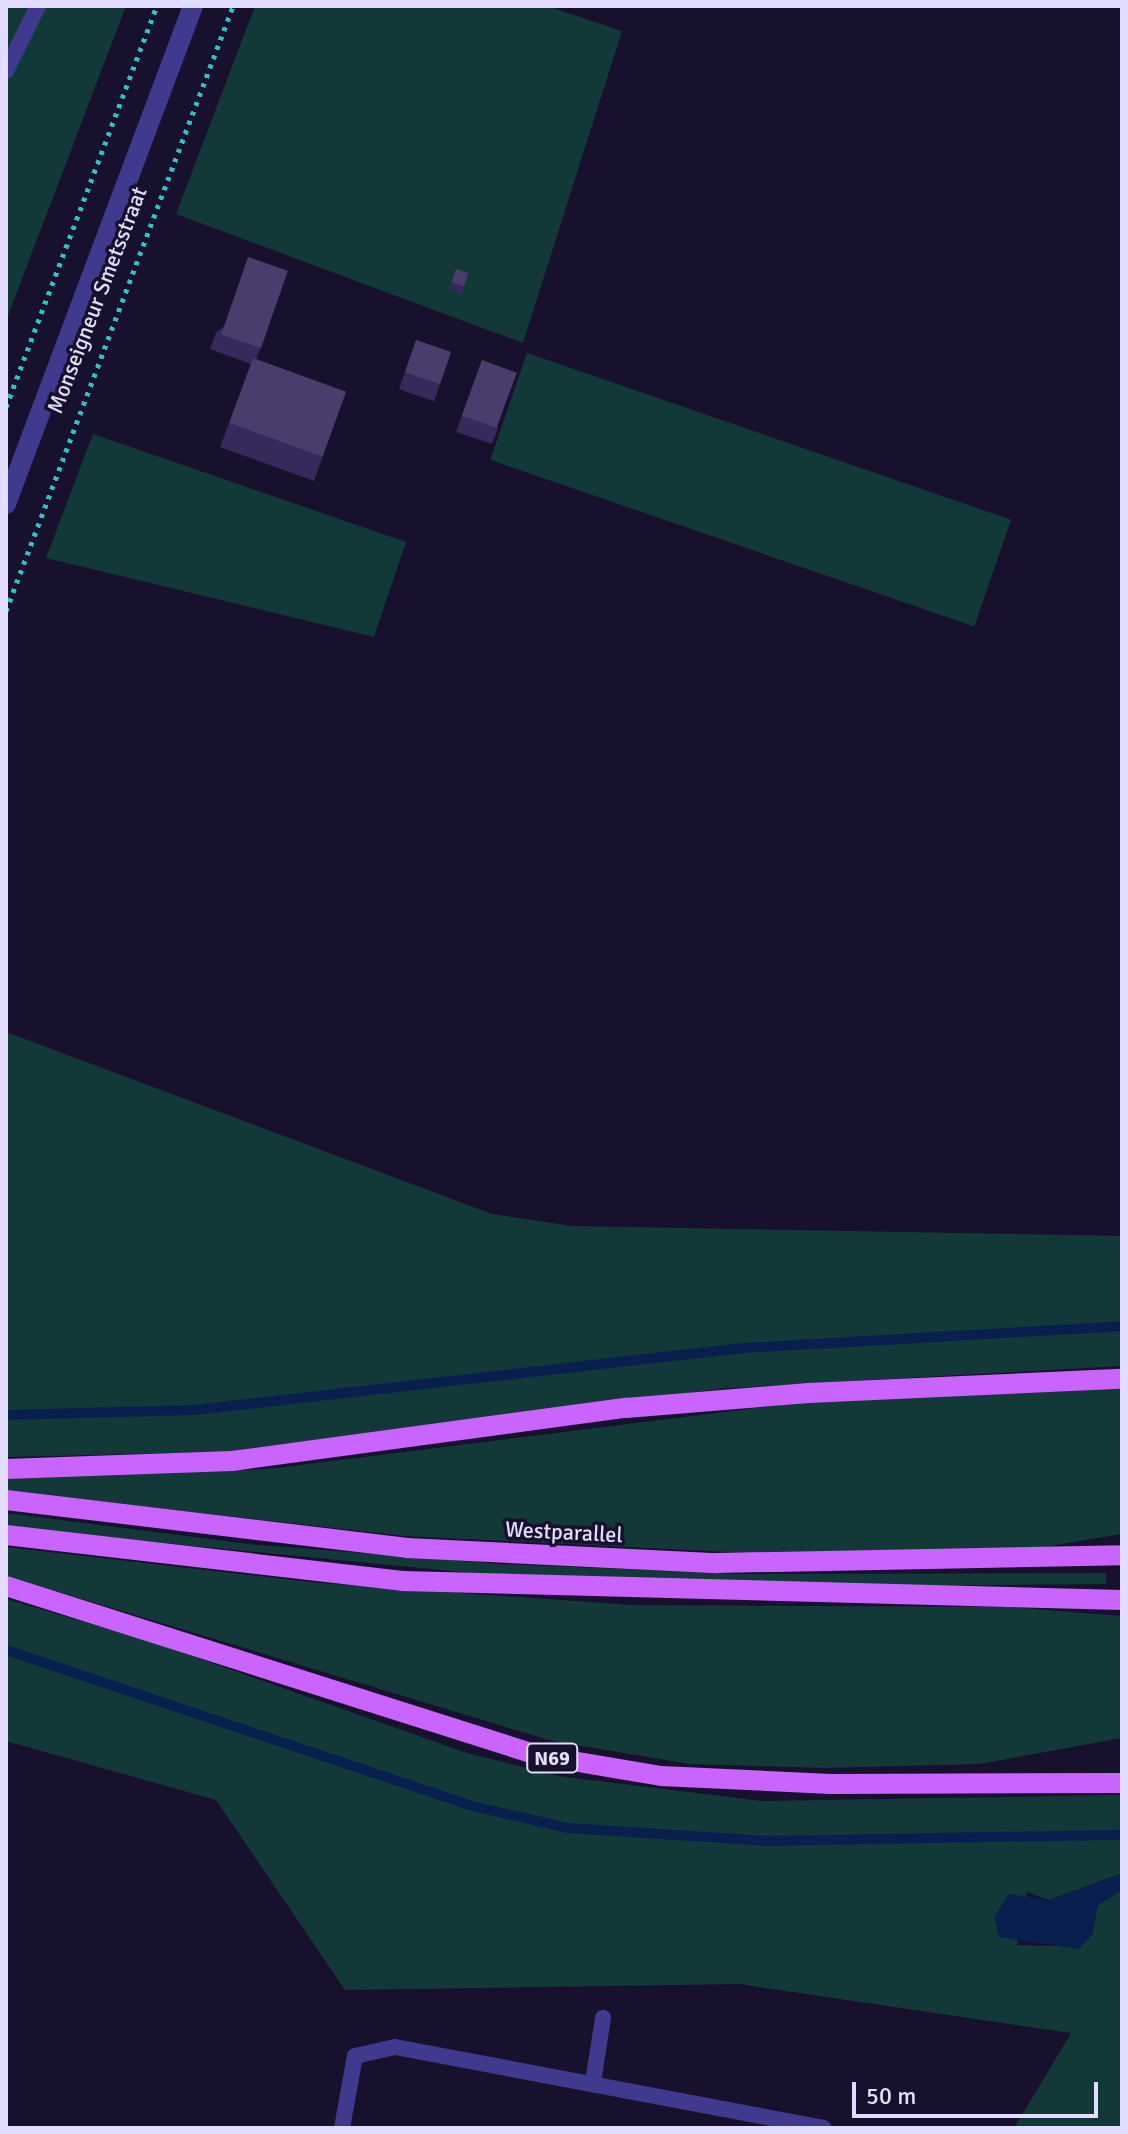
<!DOCTYPE html>
<style>
body{margin:0}
#map{position:relative;width:1128px;height:2134px;overflow:hidden;background:#17112d;font-family:Signika,sans-serif}
div>[style]{position:absolute}
[style*='--x']{left:calc(var(--x)*1px);top:calc(var(--y)*1px);width:calc(var(--w)*1px);rotate:calc(var(--a)*1deg)}
.green>*{inset:0;background:#133838;transform-origin:0 0}
.water>*{inset:0;background:#09204e}
.stream>*{height:10px;margin:-5px;padding:0 5px;transform-origin:5px;border-radius:5px;background:#09204e}
.path>*{height:5px;margin-top:-2.5px;transform-origin:0;background:repeating-linear-gradient(90deg,#2cc4c0 0 4px,transparent 0 10px)}
.service>*{height:16px;margin:-8px;padding:0 8px;transform-origin:8px;border-radius:8px;background:#403a8e}
.minor>*{height:20px;margin:-10px;padding:0 10px;transform-origin:10px;border-radius:10px;background:#403a8e}
.primary>*{height:20px;margin:-10px;padding:0 10px;transform-origin:10px;border-radius:10px;background:#ca64ff}
.wall>*{inset:0;background:#352a5b;transform-origin:0 0}
.building>*{inset:0;background:#483d6d;transform-origin:0 0}
span{translate:-50% -50%;white-space:nowrap;text-align:center;line-height:1.15;-webkit-text-stroke:7px #17112d;paint-order:stroke}
.shield-label span{padding:2px 6px;background:#17112d;border:2px solid;border-radius:6px;-webkit-text-stroke-width:0}
.shield-label{font-size:20px;color:#e2ddff;font-weight:700}
.street-label{font-size:22px;color:#e2ddff}
.frame{position:absolute;inset:0;border:8px solid #e2ddff;pointer-events:none}
.scale{position:absolute;left:852px;top:2082px;width:246px;height:36px;box-sizing:border-box;border:4px solid #e2ddff;border-top:0;padding-left:10px;font-size:24px;line-height:28px;white-space:nowrap;color:#e2ddff;-webkit-text-stroke:6px #17112d;paint-order:stroke}
</style>
<div id="map">
<div class="green">
<div style="clip-path:polygon(6px 6px,126px 6px,6px 321px)"></div>
<div style="clip-path:polygon(255px 6px,547px 6px,622px 31px,523px 343px,176px 214px)"></div>
<div style="left:527px;top:353px;width:512px;height:113px;rotate:19deg"></div>
<div style="clip-path:polygon(93px 434px,406px 542px,374px 637px,46px 558px)"></div>
<div style="clip-path:polygon(6px 1032px,492px 1214px,572px 1226px,1122px 1236px,1122px 1366px,727px 1388px,221px 1452px,6px 1457px)"></div>
<div style="clip-path:polygon(1122px 1389px,1122px 1534px,1009px 1553px,749px 1553px,405px 1536px,6px 1491px,6px 1478px,268px 1469px,805px 1402px)"></div>
<div style="clip-path:polygon(6px 1513px,249px 1544px,501px 1564px,735px 1574px,1106px 1573px,1106px 1584px,869px 1586px,503px 1576px,51px 1532px,6px 1525px)"></div>
<div style="clip-path:polygon(6px 1547px,320px 1583px,632px 1605px,1010px 1607px,1122px 1616px,1122px 1738px,979px 1764px,825px 1768px,689px 1764px,552px 1741px,6px 1576px)"></div>
<div style="clip-path:polygon(6px 1599px,147px 1640px,467px 1753px,558px 1776px,762px 1801px,1122px 1795px,1122px 1873px,1049px 1900px,1027px 1892px,1017px 1945px,1058px 1946px,1092px 1935px,1098px 1905px,1122px 1890px,1122px 2128px,1014px 2128px,1071px 2033px,739px 1984px,345px 1990px,216px 1800px,6px 1741px)"></div>
</div>
<div class="water">
<div style="clip-path:polygon(1122px 1873px,1122px 1890px,1098px 1905px,1092px 1935px,1079px 1949px,999px 1937px,994px 1917px,1009px 1894px,1049px 1900px)"></div>
</div>
<div class="stream">
<div style="--x:6;--y:1415;--w:188;--a:-1.5"></div>
<div style="--x:194;--y:1410;--w:553;--a:-6.43"></div>
<div style="--x:744;--y:1348;--w:379;--a:-3.3"></div>
<div style="--x:6;--y:1650;--w:487;--a:18.5"></div>
<div style="--x:468;--y:1805;--w:103;--a:13"></div>
<div style="--x:568;--y:1828;--w:199;--a:3.7"></div>
<div style="--x:767;--y:1841;--w:355;--a:-1"></div>
</div>
<div class="path">
<div style="--x:6;--y:407;--w:428;--a:-69.4"></div>
<div style="--x:6;--y:611;--w:646;--a:-69.43"></div>
</div>
<div class="service">
<div style="--x:6;--y:71;--w:72;--a:-63.8"></div>
<div style="--x:593;--y:2082;--w:65;--a:-81.1"></div>
<div style="--x:342;--y:2128;--w:73;--a:-79.8"></div>
<div style="--x:355;--y:2056;--w:41;--a:-12.7"></div>
<div style="--x:395;--y:2047;--w:436;--a:10.7"></div>
</div>
<div class="minor">
<div style="--x:6;--y:504;--w:532;--a:-69.42"></div>
</div>
<div class="primary">
<div style="--x:6;--y:1469;--w:226;--a:-2"></div>
<div style="--x:232;--y:1461;--w:398;--a:-7.7"></div>
<div style="--x:626;--y:1408;--w:183;--a:-4.7"></div>
<div style="--x:808;--y:1393;--w:314;--a:-2.6"></div>
<div style="--x:6;--y:1500;--w:404;--a:6.8"></div>
<div style="--x:407;--y:1548;--w:310;--a:2.8"></div>
<div style="--x:717;--y:1563;--w:405;--a:-1.1"></div>
<div style="--x:6;--y:1535;--w:399;--a:6.6"></div>
<div style="--x:402;--y:1581;--w:720;--a:1.51"></div>
<div style="--x:6;--y:1586;--w:557;--a:17.65"></div>
<div style="--x:537;--y:1755;--w:126;--a:9.6"></div>
<div style="--x:661;--y:1776;--w:170;--a:2.7"></div>
<div style="--x:831;--y:1784;--w:291;--a:-0.2"></div>
</div>
<div class="wall">
<div style="left:456px;top:269px;width:13px;height:22px;rotate:18deg"></div>
<div style="clip-path:polygon(288px 271px,256px 360px,346px 392px,314px 481px,220px 447px,251px 364px,210px 349px,216px 333px)"></div>
<div style="left:416px;top:340px;width:37px;height:52px;rotate:19deg"></div>
<div style="clip-path:polygon(482px 360px,498px 428px,492px 444px,456px 432px)"></div>
</div>
<div class="building">
<div style="left:248px;top:257px;width:42px;height:82px;rotate:19deg"></div>
<div style="left:456px;top:269px;width:13px;height:14px;rotate:18deg"></div>
<div style="left:416px;top:340px;width:37px;height:34px;rotate:19deg"></div>
<div style="left:253px;top:358px;width:99px;height:69px;rotate:20deg"></div>
<div style="left:482px;top:360px;width:37px;height:59px;rotate:20deg"></div>
</div>
<div class="shield-label">
<span style="left:552px;top:1758px">N69</span>
</div>
<div class="street-label">
<span style="left:97px;top:300px;rotate:-69deg">Monseigneur Smetsstraat</span>
<span style="left:564px;top:1532px;rotate:3deg">Westparallel</span>
</div>
<div class="frame"></div>
<div class="scale">50 m</div>
</div>
